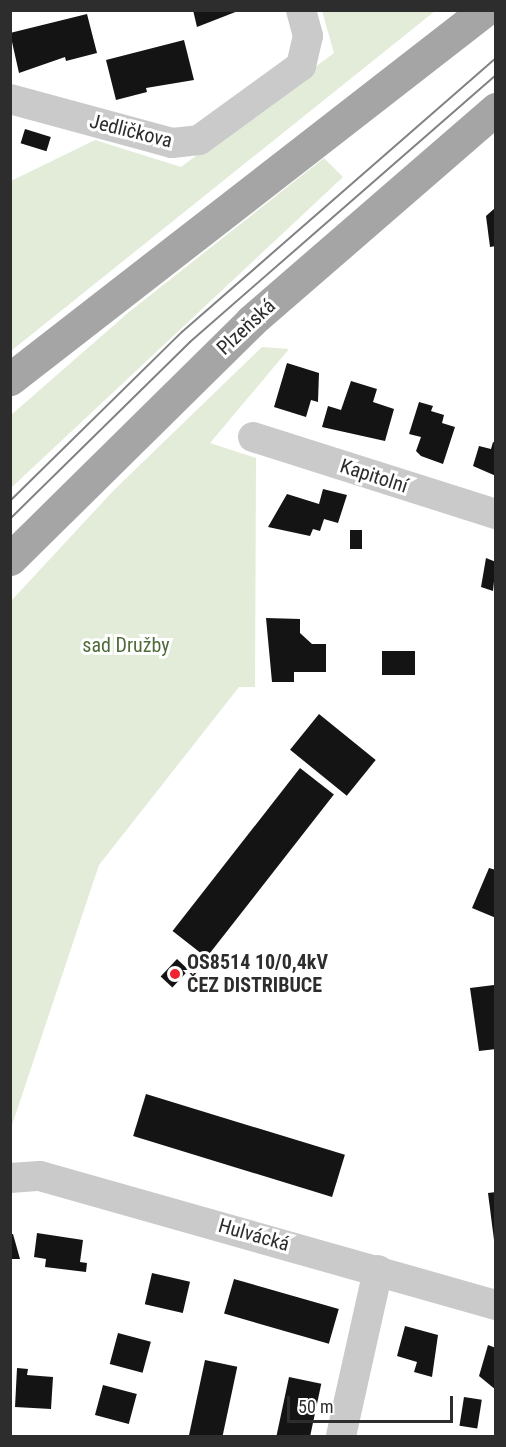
<!DOCTYPE html>
<meta charset="utf-8">
<style>
body{margin:0}
#map{position:relative;width:506px;height:1447px;overflow:hidden;background:#fff;font-family:"Roboto Condensed",sans-serif}
div>[style]{position:absolute}
[style*='--x']{left:calc(var(--x)*1px);top:calc(var(--y)*1px);width:calc(var(--w)*1px);rotate:calc(var(--a)*1deg)}
.green>*{inset:0;background:#e3ecd9}
.building>*{inset:0;background:#141414;transform-origin:0 0}
.minor>*{height:30px;margin:-15px;padding:0 15px;transform-origin:15px;border-radius:15px;background:#cacaca}
.major>*{height:33px;margin:-16.5px;padding:0 16.5px;transform-origin:16.5px;border-radius:16.5px;background:#a5a5a5}
.tram>*{height:1.5px;margin:-0.75px;padding:0 0.75px;transform-origin:0.75px;border-radius:0.75px;background:#828282}
.dots>*{width:16px;height:16px;translate:-50% -50%;box-sizing:border-box;border:3px solid #fff;border-radius:50%}
span{translate:-50% -50%;white-space:nowrap;text-align:center;line-height:1.15;-webkit-text-stroke:6px #fff;paint-order:stroke}
.street-label{font-size:20px;color:#2d2d2d}
.park-label{font-size:20px;color:#4f6b38}
.poi-label{font-size:20px;color:#2d2d2d;font-weight:700}
.left{translate:0 -50%;text-align:left}
.frame{position:absolute;inset:0;border:12px solid #2d2d2d;pointer-events:none}
.scale{position:absolute;left:287px;top:1396px;width:166px;height:27px;box-sizing:border-box;border:3px solid #2d2d2d;border-top:0;padding-left:8px;font-size:18px;line-height:21px;white-space:nowrap;color:#2d2d2d;-webkit-text-stroke:4px #fff;paint-order:stroke}
</style>
<div id="map">
<div class="green">
<div style="clip-path:polygon(322px 11px,435px 11px,11px 351px,11px 181px,95px 140px,181px 167px,334px 53px)"></div>
<div style="clip-path:polygon(324px 158px,343px 177px,11px 488px,11px 415px,129px 312px)"></div>
<div style="clip-path:polygon(262px 347px,289px 349px,210px 443px,256px 458px,255px 687px,239px 687px,99px 865px,11px 1128px,11px 601px,114px 490px)"></div>
</div>
<div class="building">
<div style="clip-path:polygon(193px 10px,238px 10px,238px 11px,197px 27px)"></div>
<div style="clip-path:polygon(87px 14px,97px 53px,66px 61px,65px 57px,19px 73px,10px 33px)"></div>
<div style="clip-path:polygon(184px 40px,194px 80px,146px 88px,147px 92px,116px 100px,106px 60px)"></div>
<div style="left:25px;top:129px;width:27px;height:15px;rotate:17deg"></div>
<div style="clip-path:polygon(495px 208px,496px 246px,490px 247px,486px 216px)"></div>
<div style="clip-path:polygon(287px 363px,319px 373px,318px 402px,311px 400px,306px 417px,274px 407px)"></div>
<div style="clip-path:polygon(351px 381px,377px 389px,373px 402px,394px 409px,385px 441px,322px 427px,328px 406px,341px 410px)"></div>
<div style="clip-path:polygon(419px 402px,433px 406px,431px 411px,444px 415px,442px 423px,455px 427px,443px 464px,421px 456px,416px 451px,421px 437px,409px 434px)"></div>
<div style="clip-path:polygon(493px 442px,496px 443px,496px 476px,473px 466px,479px 446px,491px 449px)"></div>
<div style="clip-path:polygon(323px 489px,347px 495px,338px 523px,324px 519px,320px 531px,313px 529px,310px 536px,268px 527px,287px 494px,319px 504px)"></div>
<div style="left:350px;top:530px;width:12px;height:19px"></div>
<div style="clip-path:polygon(486px 558px,496px 562px,493px 591px,481px 587px)"></div>
<div style="clip-path:polygon(266px 618px,300px 619px,300px 633px,312px 644px,326px 644px,326px 672px,294px 672px,294px 682px,272px 682px)"></div>
<div style="left:382px;top:651px;width:33px;height:24px"></div>
<div style="left:319px;top:714px;width:73px;height:46px;rotate:39deg"></div>
<div style="left:300px;top:768px;width:43px;height:207px;rotate:38deg"></div>
<div style="clip-path:polygon(489px 868px,496px 870px,496px 918px,472px 908px)"></div>
<div style="left:177px;top:959px;width:16px;height:24px;rotate:43deg"></div>
<div style="clip-path:polygon(494px 985px,496px 1049px,479px 1051px,470px 988px)"></div>
<div style="left:146px;top:1094px;width:208px;height:44px;rotate:17deg"></div>
<div style="clip-path:polygon(496px 1192px,496px 1239px,494px 1240px,488px 1193px)"></div>
<div style="clip-path:polygon(37px 1233px,83px 1240px,80px 1262px,87px 1263px,86px 1272px,45px 1267px,46px 1259px,34px 1257px)"></div>
<div style="clip-path:polygon(10px 1234px,13px 1234px,20px 1259px,10px 1259px)"></div>
<div style="left:152px;top:1273px;width:39px;height:32px;rotate:13deg"></div>
<div style="left:234px;top:1279px;width:109px;height:36px;rotate:16deg"></div>
<div style="clip-path:polygon(405px 1326px,438px 1335px,432px 1377px,414px 1372px,417px 1362px,397px 1356px)"></div>
<div style="left:118px;top:1333px;width:34px;height:32px;rotate:15deg"></div>
<div style="clip-path:polygon(488px 1345px,496px 1348px,496px 1390px,479px 1376px)"></div>
<div style="left:205px;top:1360px;width:33px;height:78px;rotate:12deg"></div>
<div style="clip-path:polygon(17px 1368px,28px 1369px,27px 1375px,53px 1377px,51px 1409px,15px 1407px)"></div>
<div style="left:289px;top:1377px;width:33px;height:60px;rotate:12deg"></div>
<div style="left:103px;top:1385px;width:35px;height:31px;rotate:15deg"></div>
<div style="left:464px;top:1397px;width:18px;height:29px;rotate:9deg"></div>
</div>
<div class="minor">
<div style="--x:10;--y:99;--w:168;--a:15.2"></div>
<div style="--x:172;--y:143;--w:27;--a:-6"></div>
<div style="--x:199;--y:140;--w:126;--a:-36"></div>
<div style="--x:301;--y:66;--w:31;--a:-77"></div>
<div style="--x:308;--y:36;--w:27;--a:-105"></div>
<div style="--x:253;--y:437;--w:255;--a:17.6"></div>
<div style="--x:10;--y:1178;--w:30;--a:-4"></div>
<div style="--x:40;--y:1176;--w:474;--a:15.8"></div>
<div style="--x:341;--y:1436;--w:170;--a:-77.4"></div>
</div>
<div class="major">
<div style="--x:10;--y:379;--w:601;--a:-37.84"></div>
<div style="--x:10;--y:559;--w:339;--a:-44.6"></div>
<div style="--x:251;--y:321;--w:324;--a:-40.9"></div>
</div>
<div class="tram">
<div style="--x:10;--y:501;--w:241;--a:-44.5"></div>
<div style="--x:182;--y:332;--w:417;--a:-41.1"></div>
<div style="--x:10;--y:519;--w:252;--a:-44.5"></div>
<div style="--x:190;--y:342;--w:406;--a:-41.1"></div>
</div>
<div class="dots">
<div style="left:175px;top:974px;background:#ef242e"></div>
</div>
<div class="street-label">
<span style="left:131px;top:131px;rotate:14deg">Jedličkova</span>
<span style="left:246px;top:327px;rotate:-43deg">Plzeňská</span>
<span style="left:374px;top:476px;rotate:18deg">Kapitolní</span>
<span style="left:254px;top:1235px;rotate:16deg">Hulvácká</span>
</div>
<div class="park-label">
<span style="left:126px;top:645px">sad Družby</span>
</div>
<div class="poi-label">
<span class="left" style="left:187px;top:974px">OS8514 10/0,4kV<br>ČEZ DISTRIBUCE</span>
</div>
<div class="frame"></div>
<div class="scale">50 m</div>
</div>
